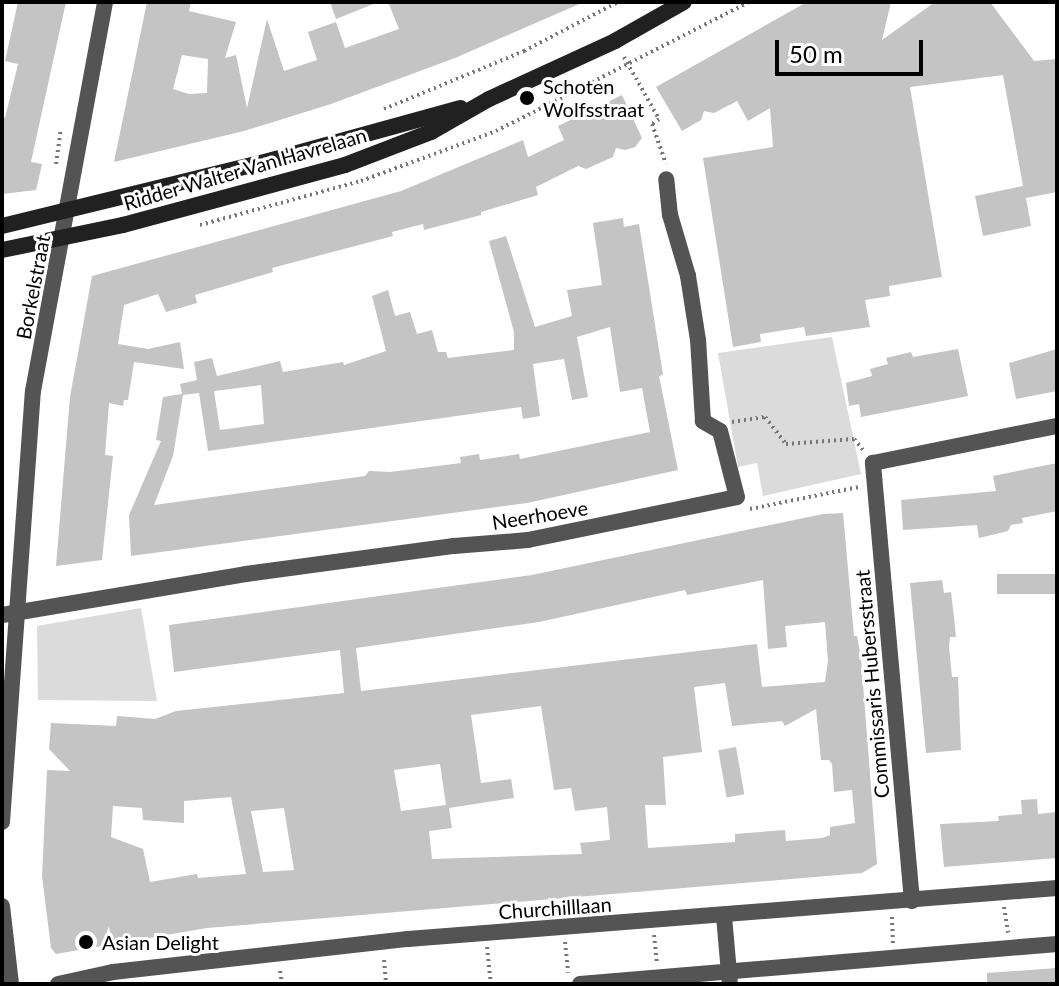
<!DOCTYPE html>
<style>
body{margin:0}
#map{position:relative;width:1059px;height:986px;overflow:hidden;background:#fff;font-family:Lato,sans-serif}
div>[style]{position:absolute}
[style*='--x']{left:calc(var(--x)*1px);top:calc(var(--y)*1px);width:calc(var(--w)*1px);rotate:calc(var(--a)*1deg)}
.green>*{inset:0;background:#dbdbdb}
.building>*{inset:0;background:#c4c4c4;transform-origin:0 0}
.path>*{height:4px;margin-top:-2px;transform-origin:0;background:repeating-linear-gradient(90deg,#767676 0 2px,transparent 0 6px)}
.minor>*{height:16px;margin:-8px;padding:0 8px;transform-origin:8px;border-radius:8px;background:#545454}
.tertiary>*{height:16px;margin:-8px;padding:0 8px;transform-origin:8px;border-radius:8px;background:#545454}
.secondary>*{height:16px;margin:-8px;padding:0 8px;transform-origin:8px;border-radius:8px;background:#212121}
.dots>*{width:22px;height:22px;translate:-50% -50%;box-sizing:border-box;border:4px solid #fff;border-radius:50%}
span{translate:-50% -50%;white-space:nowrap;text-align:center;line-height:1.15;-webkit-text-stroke:6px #fff;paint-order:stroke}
.poi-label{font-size:20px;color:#000}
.left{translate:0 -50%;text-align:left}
.street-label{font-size:20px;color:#000}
.frame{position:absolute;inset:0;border:4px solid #000;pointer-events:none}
.scale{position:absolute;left:775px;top:40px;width:148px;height:36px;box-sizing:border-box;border:4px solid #000;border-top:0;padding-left:10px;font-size:24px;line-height:28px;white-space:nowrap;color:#000;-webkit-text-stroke:6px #fff;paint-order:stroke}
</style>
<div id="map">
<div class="green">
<div style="clip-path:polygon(832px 337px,861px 474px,763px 496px,757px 463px,738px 467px,718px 353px)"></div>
<div style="clip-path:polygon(141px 608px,157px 701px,38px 700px,37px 626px)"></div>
</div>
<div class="building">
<div style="clip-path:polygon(18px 2px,66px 2px,31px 162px,42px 164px,36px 190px,2px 194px,2px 117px,5px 118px,18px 64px,5px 61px)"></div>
<div style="clip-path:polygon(evenodd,147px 2px,191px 2px,189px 11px,236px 22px,225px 58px,236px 55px,247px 108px,267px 19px,284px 71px,317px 60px,308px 32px,336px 22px,345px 48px,399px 29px,388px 2px,584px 2px,455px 58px,331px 104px,244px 131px,114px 162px,147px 2px,182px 55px,208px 59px,207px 93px,189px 94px,173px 89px,182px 55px)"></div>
<div style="clip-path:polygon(330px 2px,376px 2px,376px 3px,336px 19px)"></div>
<div style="clip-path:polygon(807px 2px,891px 2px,882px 40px,935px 2px,990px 2px,1034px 61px,1057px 59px,1057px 192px,1026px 198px,1031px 226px,983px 236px,975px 196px,1023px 186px,1003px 75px,910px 87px,942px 277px,889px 286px,890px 296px,865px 300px,870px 327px,806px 336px,804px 327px,760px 334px,761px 342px,733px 347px,703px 158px,773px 147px,770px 108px,748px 121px,737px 101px,714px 113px,704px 111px,701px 120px,682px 131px,656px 87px)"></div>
<div style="clip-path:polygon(622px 95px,642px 138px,635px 147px,625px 150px,616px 148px,613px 157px,586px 169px,578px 166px,536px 187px,538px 195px,481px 212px,481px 215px,424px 230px,423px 224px,392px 232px,393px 236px,272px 268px,273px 272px,195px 295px,197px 303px,166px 312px,158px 294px,124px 305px,118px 344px,148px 349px,180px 342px,184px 369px,134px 362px,128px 400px,124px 400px,123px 406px,109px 403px,105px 455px,113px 456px,102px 560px,56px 566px,70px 397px,92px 276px,401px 191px,523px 140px,528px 157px,564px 140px,558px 126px)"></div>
<div style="clip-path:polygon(evenodd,623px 218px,624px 227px,639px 224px,663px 375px,659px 376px,678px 470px,527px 503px,131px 556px,129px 515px,161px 441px,156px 440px,163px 397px,182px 394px,180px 384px,197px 380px,194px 362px,212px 358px,217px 376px,280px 361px,283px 372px,343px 362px,344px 365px,386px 351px,372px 296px,388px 290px,395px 316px,410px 312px,417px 334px,432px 330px,438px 352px,446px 352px,448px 358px,514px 350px,514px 332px,489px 241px,506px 236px,535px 327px,572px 316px,567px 290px,602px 285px,593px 223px,623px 218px,610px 327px,620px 392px,642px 388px,650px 432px,520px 459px,519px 454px,480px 460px,479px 454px,460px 457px,461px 463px,390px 472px,369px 471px,365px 476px,154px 505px,173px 456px,183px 395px,199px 393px,208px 451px,521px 407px,523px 419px,540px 416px,533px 364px,564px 359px,572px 400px,588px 397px,577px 337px,610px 327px,623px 218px,261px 385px,264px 424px,220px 430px,214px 391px,261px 385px)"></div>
<div style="clip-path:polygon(958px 349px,968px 396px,861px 417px,859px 404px,849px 406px,846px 383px,872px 376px,870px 369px,888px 364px,886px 358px,911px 352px,913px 357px)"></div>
<div style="clip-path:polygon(1057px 349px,1057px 391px,1016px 399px,1009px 363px)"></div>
<div style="clip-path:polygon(1057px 463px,1057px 511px,1022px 518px,1023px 523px,1011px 525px,1008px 531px,979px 538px,977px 525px,903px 530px,901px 500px,996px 491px,993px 476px)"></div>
<div style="clip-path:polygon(evenodd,843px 513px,854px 636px,857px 636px,861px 658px,877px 864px,862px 873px,207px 928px,56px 954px,51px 948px,42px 876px,47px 770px,70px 771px,49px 749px,51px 723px,116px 726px,117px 716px,155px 719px,176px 711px,344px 693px,340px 650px,174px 672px,169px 625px,532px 575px,823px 514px,843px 513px,763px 580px,768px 649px,787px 647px,785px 626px,825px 622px,828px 661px,825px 682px,762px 687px,757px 644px,361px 691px,356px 648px,539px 622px,685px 590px,687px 595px,763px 580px,843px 513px,725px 683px,732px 726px,782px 721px,785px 726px,816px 709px,821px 760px,829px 760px,832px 764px,834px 792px,852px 790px,855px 823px,830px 827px,830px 835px,822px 838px,786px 841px,785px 830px,735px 834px,735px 842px,648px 848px,645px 805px,666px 805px,663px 757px,702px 752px,694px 687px,725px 683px,843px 513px,541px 706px,554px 790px,571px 788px,575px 811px,607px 807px,610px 840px,580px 843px,582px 854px,432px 859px,429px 831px,452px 828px,449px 808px,514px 798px,511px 779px,481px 783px,471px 715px,541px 706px,843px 513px,440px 764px,446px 805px,401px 811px,394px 770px,440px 764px,843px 513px,231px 797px,246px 874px,198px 878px,197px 874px,150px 882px,143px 849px,111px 837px,113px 806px,142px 808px,143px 820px,184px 823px,184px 801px,231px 797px,843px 513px,284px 808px,294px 870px,263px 872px,251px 811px,284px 808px)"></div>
<div style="left:1057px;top:574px;width:20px;height:60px;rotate:90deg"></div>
<div style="clip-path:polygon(942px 580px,944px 593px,951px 592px,955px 626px,956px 637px,950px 637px,949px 647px,952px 677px,958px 677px,961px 750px,926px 753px,910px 583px)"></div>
<div style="left:736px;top:747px;width:48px;height:18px;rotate:80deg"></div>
<div style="clip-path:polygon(1037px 799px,1038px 814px,1057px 812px,1057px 858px,944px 867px,940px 824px,999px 821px,998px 816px,1022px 814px,1021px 800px)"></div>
<div style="clip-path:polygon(1057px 968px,1057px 984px,987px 984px,987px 973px)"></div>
</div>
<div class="path">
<div style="--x:624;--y:57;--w:71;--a:60.6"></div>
<div style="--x:659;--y:119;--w:9;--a:144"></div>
<div style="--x:652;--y:124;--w:42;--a:70.7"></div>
<div style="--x:384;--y:109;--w:152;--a:-22.5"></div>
<div style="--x:524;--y:51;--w:106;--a:-27.5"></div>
<div style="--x:56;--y:164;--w:34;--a:-82"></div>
<div style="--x:200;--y:225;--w:167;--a:-15.3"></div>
<div style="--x:361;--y:181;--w:144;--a:-20.3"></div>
<div style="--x:496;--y:131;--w:284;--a:-27"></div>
<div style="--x:732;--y:422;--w:33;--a:-9"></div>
<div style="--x:765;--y:417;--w:34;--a:52"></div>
<div style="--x:786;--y:444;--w:68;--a:-4.2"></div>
<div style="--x:854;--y:439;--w:16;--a:50"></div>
<div style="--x:750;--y:509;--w:111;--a:-11.4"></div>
<div style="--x:1004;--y:907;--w:26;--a:81"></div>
<div style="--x:892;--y:917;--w:26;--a:88"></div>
<div style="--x:654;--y:935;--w:27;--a:84"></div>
<div style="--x:565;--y:942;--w:31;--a:84"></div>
<div style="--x:487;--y:947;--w:37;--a:84"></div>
<div style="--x:384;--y:960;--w:24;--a:85"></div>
<div style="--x:280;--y:971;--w:13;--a:81"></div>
</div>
<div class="minor">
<div style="--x:2;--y:615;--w:247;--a:-9.5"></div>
<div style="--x:246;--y:574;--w:210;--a:-7.7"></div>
<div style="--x:454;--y:546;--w:74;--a:-4.6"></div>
<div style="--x:528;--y:540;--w:213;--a:-11.6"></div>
<div style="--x:737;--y:497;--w:68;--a:-104.4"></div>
<div style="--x:720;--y:431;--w:20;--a:-150"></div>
<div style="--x:703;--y:421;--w:81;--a:-93.5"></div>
<div style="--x:698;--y:340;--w:65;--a:-98.9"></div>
<div style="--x:688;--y:276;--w:64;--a:-106.4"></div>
<div style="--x:670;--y:215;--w:36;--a:-96"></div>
<div style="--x:912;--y:901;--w:440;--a:-95.1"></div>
<div style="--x:873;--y:463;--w:188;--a:-11.4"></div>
<div style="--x:724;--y:916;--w:68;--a:85"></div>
<div style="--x:580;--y:984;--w:479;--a:-4.8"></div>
</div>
<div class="tertiary">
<div style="--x:2;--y:822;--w:432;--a:-85.9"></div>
<div style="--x:33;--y:391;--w:396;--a:-79.5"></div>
<div style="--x:2;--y:906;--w:79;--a:83.4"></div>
<div style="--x:58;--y:984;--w:56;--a:-12.3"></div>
<div style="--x:113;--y:972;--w:297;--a:-6.4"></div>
<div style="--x:408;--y:939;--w:651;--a:-4.49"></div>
</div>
<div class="secondary">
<div style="--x:2;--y:226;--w:267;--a:-13.7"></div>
<div style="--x:261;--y:163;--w:207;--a:-15.4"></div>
<div style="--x:2;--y:250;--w:124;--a:-11.7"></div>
<div style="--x:123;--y:225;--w:230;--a:-15.1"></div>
<div style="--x:345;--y:165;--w:92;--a:-21"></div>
<div style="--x:431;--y:132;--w:67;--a:-29.6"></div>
<div style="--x:489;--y:99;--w:139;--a:-24.7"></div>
<div style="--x:615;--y:41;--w:79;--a:-29.5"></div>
</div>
<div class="dots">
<div style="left:527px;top:98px;background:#000"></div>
<div style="left:86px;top:942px;background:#000"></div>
</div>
<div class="poi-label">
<span class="left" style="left:543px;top:98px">Schoten<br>Wolfsstraat</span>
<span class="left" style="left:102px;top:942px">Asian Delight</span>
</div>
<div class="street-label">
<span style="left:245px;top:169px;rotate:-16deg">Ridder Walter Van Havrelaan</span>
<span style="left:33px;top:287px;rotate:-79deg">Borkelstraat</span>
<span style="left:540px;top:515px;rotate:-9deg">Neerhoeve</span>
<span style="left:872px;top:684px;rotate:-95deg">Commissaris Hubersstraat</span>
<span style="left:555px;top:908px;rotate:-4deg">Churchilllaan</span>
</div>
<div class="frame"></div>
<div class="scale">50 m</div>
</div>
